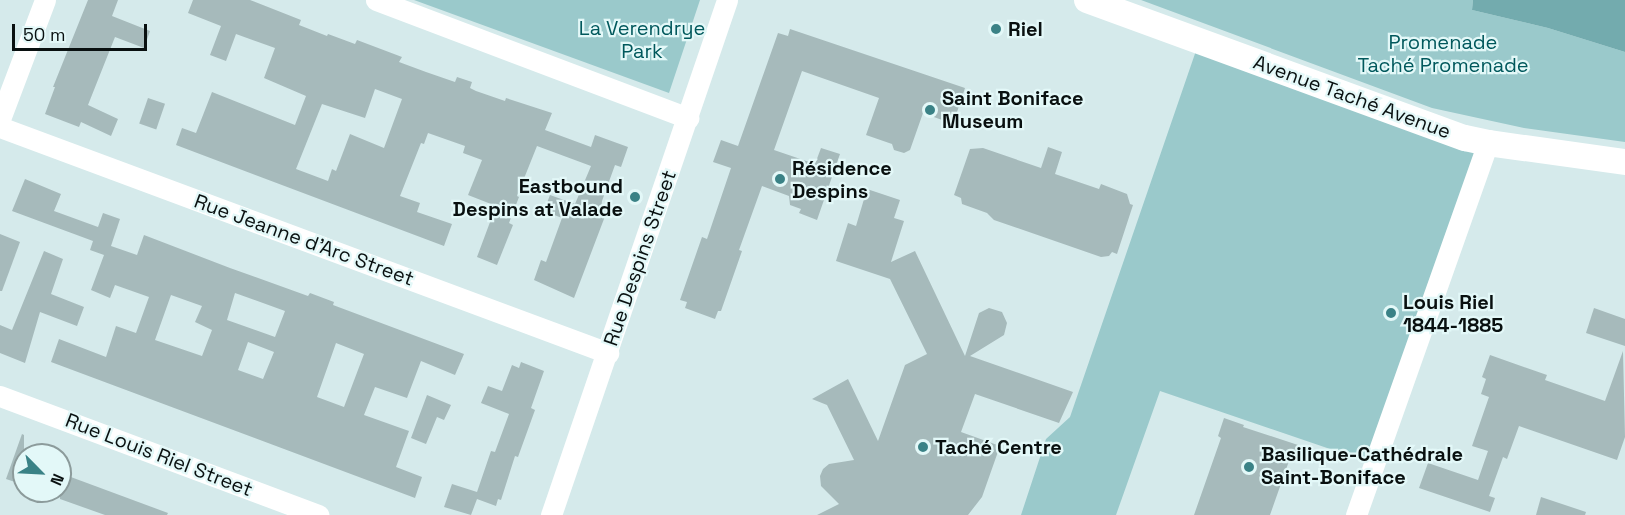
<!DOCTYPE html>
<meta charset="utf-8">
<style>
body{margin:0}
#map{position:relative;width:1625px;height:515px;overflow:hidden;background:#d5eaeb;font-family:"Space Grotesk",sans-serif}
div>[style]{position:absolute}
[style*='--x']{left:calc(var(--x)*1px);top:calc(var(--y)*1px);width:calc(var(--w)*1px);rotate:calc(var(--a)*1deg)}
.green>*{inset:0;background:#9ac9cb}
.water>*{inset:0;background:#73abae}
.building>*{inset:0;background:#a6babb;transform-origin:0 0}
.minor>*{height:21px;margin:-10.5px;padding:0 10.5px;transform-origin:10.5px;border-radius:10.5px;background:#fff}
.tertiary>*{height:26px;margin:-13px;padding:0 13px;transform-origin:13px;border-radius:13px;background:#fff}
.dots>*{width:16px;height:16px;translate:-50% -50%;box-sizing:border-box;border:3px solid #e3f8f8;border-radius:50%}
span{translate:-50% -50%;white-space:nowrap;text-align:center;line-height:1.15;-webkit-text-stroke:4.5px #e3f8f8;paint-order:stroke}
.park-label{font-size:20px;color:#00585c}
.poi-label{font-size:20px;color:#091010;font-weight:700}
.left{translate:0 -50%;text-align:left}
.right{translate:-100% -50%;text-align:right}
.street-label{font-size:20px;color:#091010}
.north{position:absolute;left:12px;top:443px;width:60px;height:60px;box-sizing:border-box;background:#e3f8f8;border:2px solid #8c9b9b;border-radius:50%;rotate:114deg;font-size:16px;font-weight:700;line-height:24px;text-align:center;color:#091010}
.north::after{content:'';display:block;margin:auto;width:21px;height:27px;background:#3a8286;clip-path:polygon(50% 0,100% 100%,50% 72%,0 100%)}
.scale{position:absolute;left:12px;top:24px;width:135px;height:27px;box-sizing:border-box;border:3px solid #091010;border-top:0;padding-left:8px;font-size:18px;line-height:21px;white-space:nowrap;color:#091010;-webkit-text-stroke:4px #e3f8f8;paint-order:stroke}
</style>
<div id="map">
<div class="green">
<div style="clip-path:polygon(414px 0,700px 0,669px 93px)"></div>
<div style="clip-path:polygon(1141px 0,1473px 0,1472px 10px,1548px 28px,1625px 52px,1625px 142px,1524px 128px,1432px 108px)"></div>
<div style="clip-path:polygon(1199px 42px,1488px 143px,1374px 464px,1160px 391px,1116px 515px,1021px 515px,1046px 439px,1070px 417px)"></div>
</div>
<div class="water">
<div style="clip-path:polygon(1473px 0,1625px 0,1625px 52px,1548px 28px,1472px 10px)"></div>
</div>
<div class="building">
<div style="clip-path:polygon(88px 0,118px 0,112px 16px,150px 31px,144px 48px,115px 37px,88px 105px,118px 119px,111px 136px,81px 122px,79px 127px,45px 114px,55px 87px,53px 87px)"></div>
<div style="clip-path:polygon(evenodd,193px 0,250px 0,301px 20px,299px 25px,327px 36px,328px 34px,355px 44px,357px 40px,402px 57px,399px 62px,426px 72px,455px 82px,457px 77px,472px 82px,470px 88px,476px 91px,505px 101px,506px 98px,552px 113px,545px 130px,591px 147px,595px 135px,628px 147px,621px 167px,615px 165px,602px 201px,601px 209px,607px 211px,574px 298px,534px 280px,541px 260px,546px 262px,562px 218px,544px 211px,550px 195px,575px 204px,591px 166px,537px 146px,517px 196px,519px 197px,509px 223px,513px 225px,497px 265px,477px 257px,496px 206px,468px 195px,482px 160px,463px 153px,465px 146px,428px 133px,424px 144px,421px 143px,400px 196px,420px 203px,417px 212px,452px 224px,444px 246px,176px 145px,182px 128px,196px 133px,212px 92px,295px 125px,306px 96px,264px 78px,275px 48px,236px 34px,226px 61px,210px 55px,221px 26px,188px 13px,193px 0,375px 89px,402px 99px,384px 148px,350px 134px,336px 171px,332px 169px,328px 181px,296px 169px,322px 104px,365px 118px,375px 89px)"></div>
<div style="clip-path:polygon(790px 29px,965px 88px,953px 124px,923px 113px,910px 150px,904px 153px,894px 150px,892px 144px,866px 135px,879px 98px,802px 71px,774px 150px,815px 164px,821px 148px,840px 154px,817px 220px,799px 213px,801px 209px,790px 205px,789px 196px,762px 186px,739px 250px,742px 251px,721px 311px,718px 311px,715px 319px,685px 308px,687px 302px,680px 300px,702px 237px,707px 239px,731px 168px,713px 162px,721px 140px,738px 146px,778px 33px,788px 36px)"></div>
<div style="left:148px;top:98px;width:18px;height:27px;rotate:19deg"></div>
<div style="clip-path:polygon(1048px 147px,1062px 152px,1055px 174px,1099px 189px,1101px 184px,1127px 194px,1130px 204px,1133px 205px,1117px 254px,1112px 252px,1109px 256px,1101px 257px,994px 220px,987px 213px,962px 204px,961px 198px,954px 195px,970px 149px,983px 148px,1041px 168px)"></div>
<div style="clip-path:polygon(evenodd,25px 179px,61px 194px,54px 211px,98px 227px,103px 213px,120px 219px,111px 246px,137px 255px,144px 235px,230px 268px,308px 296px,310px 293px,334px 302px,333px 305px,464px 354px,455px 375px,421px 361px,407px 398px,375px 387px,364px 415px,409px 431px,396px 467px,422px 477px,415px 498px,51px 362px,59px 339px,106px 357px,116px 326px,136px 333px,149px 297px,115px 285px,110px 298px,91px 290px,104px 255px,90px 250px,93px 241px,12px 211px,25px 179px,235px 293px,285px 311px,275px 337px,227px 320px,235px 293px,25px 179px,171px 295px,202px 306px,195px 322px,212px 330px,202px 356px,155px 340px,171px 295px,25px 179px,248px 342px,274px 352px,263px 379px,238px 370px,248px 342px,25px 179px,336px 343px,364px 354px,344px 407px,317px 397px,336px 343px)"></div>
<div style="clip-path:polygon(867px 189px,900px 200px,894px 218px,904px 221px,891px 262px,915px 251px,965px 356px,979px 313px,989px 308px,1002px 312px,1007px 323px,1004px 335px,970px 356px,1073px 392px,1059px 423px,975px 394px,961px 432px,1000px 446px,982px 497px,968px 515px,817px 515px,839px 504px,821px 486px,820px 476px,823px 469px,829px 464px,854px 460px,827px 405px,812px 399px,848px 379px,878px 441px,905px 365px,927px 354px,890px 279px,836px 261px,848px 223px,856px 226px)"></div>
<div style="clip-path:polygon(0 234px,20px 242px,2px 291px,0 291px)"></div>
<div style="clip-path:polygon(44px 251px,63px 259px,51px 294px,84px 307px,77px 326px,40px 312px,25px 363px,0 353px,0 325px,12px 330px)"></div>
<div style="clip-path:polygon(1594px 308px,1625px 319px,1625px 346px,1586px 333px)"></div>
<div style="clip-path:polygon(1623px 351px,1625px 437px,1617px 460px,1519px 426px,1507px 459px,1503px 457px,1489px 496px,1495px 498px,1490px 512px,1419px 488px,1428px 463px,1478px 480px,1488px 451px,1472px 446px,1489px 397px,1481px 394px,1486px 379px,1482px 377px,1490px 355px,1547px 375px,1545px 380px,1605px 401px)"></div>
<div style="clip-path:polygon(521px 362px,544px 371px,531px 408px,535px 410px,518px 457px,515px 456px,501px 500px,498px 499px,496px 506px,477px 499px,471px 515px,444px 507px,452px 484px,477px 492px,491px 451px,495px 452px,509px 414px,481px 403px,488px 386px,502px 391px,512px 365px,519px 368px)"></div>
<div style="clip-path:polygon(427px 395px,451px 405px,444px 420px,437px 417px,426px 444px,411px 438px)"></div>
<div style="clip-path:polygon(1224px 418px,1244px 425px,1243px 427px,1298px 445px,1292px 462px,1289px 461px,1270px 515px,1194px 515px,1221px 438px,1218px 436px)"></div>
<div style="clip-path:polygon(22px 434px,24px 435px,24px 485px,6px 479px)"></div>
<div style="clip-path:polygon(60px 473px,168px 513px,167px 515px,105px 515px,60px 499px)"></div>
<div style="clip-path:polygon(1541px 497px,1586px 512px,1585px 515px,1536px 515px)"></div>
</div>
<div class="minor">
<div style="--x:376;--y:0;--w:334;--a:20.7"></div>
<div style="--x:0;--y:119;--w:127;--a:-69.3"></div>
<div style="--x:0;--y:127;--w:649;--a:20.39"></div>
<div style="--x:0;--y:396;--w:340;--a:20.5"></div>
<div style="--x:551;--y:515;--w:544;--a:-71.13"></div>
<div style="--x:1356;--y:515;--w:395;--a:-70.5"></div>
</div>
<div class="tertiary">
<div style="--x:1087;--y:0;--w:402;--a:20.1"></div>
<div style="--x:1465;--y:138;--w:24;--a:12"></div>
<div style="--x:1488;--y:143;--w:138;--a:7.9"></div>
</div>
<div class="dots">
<div style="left:996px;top:29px;background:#3a8286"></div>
<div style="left:930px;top:110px;background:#3a8286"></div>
<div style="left:780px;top:179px;background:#3a8286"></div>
<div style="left:635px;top:197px;background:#3a8286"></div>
<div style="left:1391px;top:313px;background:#3a8286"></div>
<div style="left:923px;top:447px;background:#3a8286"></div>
<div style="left:1249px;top:467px;background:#3a8286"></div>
</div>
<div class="park-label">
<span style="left:642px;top:40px">La Verendrye<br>Park</span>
<span style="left:1443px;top:54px">Promenade<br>Taché Promenade</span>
</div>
<div class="poi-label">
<span class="left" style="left:1008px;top:29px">Riel</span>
<span class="left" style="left:942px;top:110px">Saint Boniface<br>Museum</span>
<span class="left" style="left:792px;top:180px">Résidence<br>Despins</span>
<span class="right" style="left:623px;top:198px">Eastbound<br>Despins at Valade</span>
<span class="left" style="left:1403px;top:314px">Louis Riel<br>1844-1885</span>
<span class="left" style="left:935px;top:447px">Taché Centre</span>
<span class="left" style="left:1261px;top:466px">Basilique-Cathédrale<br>Saint-Boniface</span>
</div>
<div class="street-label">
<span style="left:1352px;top:97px;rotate:20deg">Avenue Taché Avenue</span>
<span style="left:304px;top:240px;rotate:20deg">Rue Jeanne d'Arc Street</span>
<span style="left:640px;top:258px;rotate:-71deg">Rue Despins Street</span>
<span style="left:159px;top:455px;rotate:21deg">Rue Louis Riel Street</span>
</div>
<div class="north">N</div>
<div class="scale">50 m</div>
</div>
